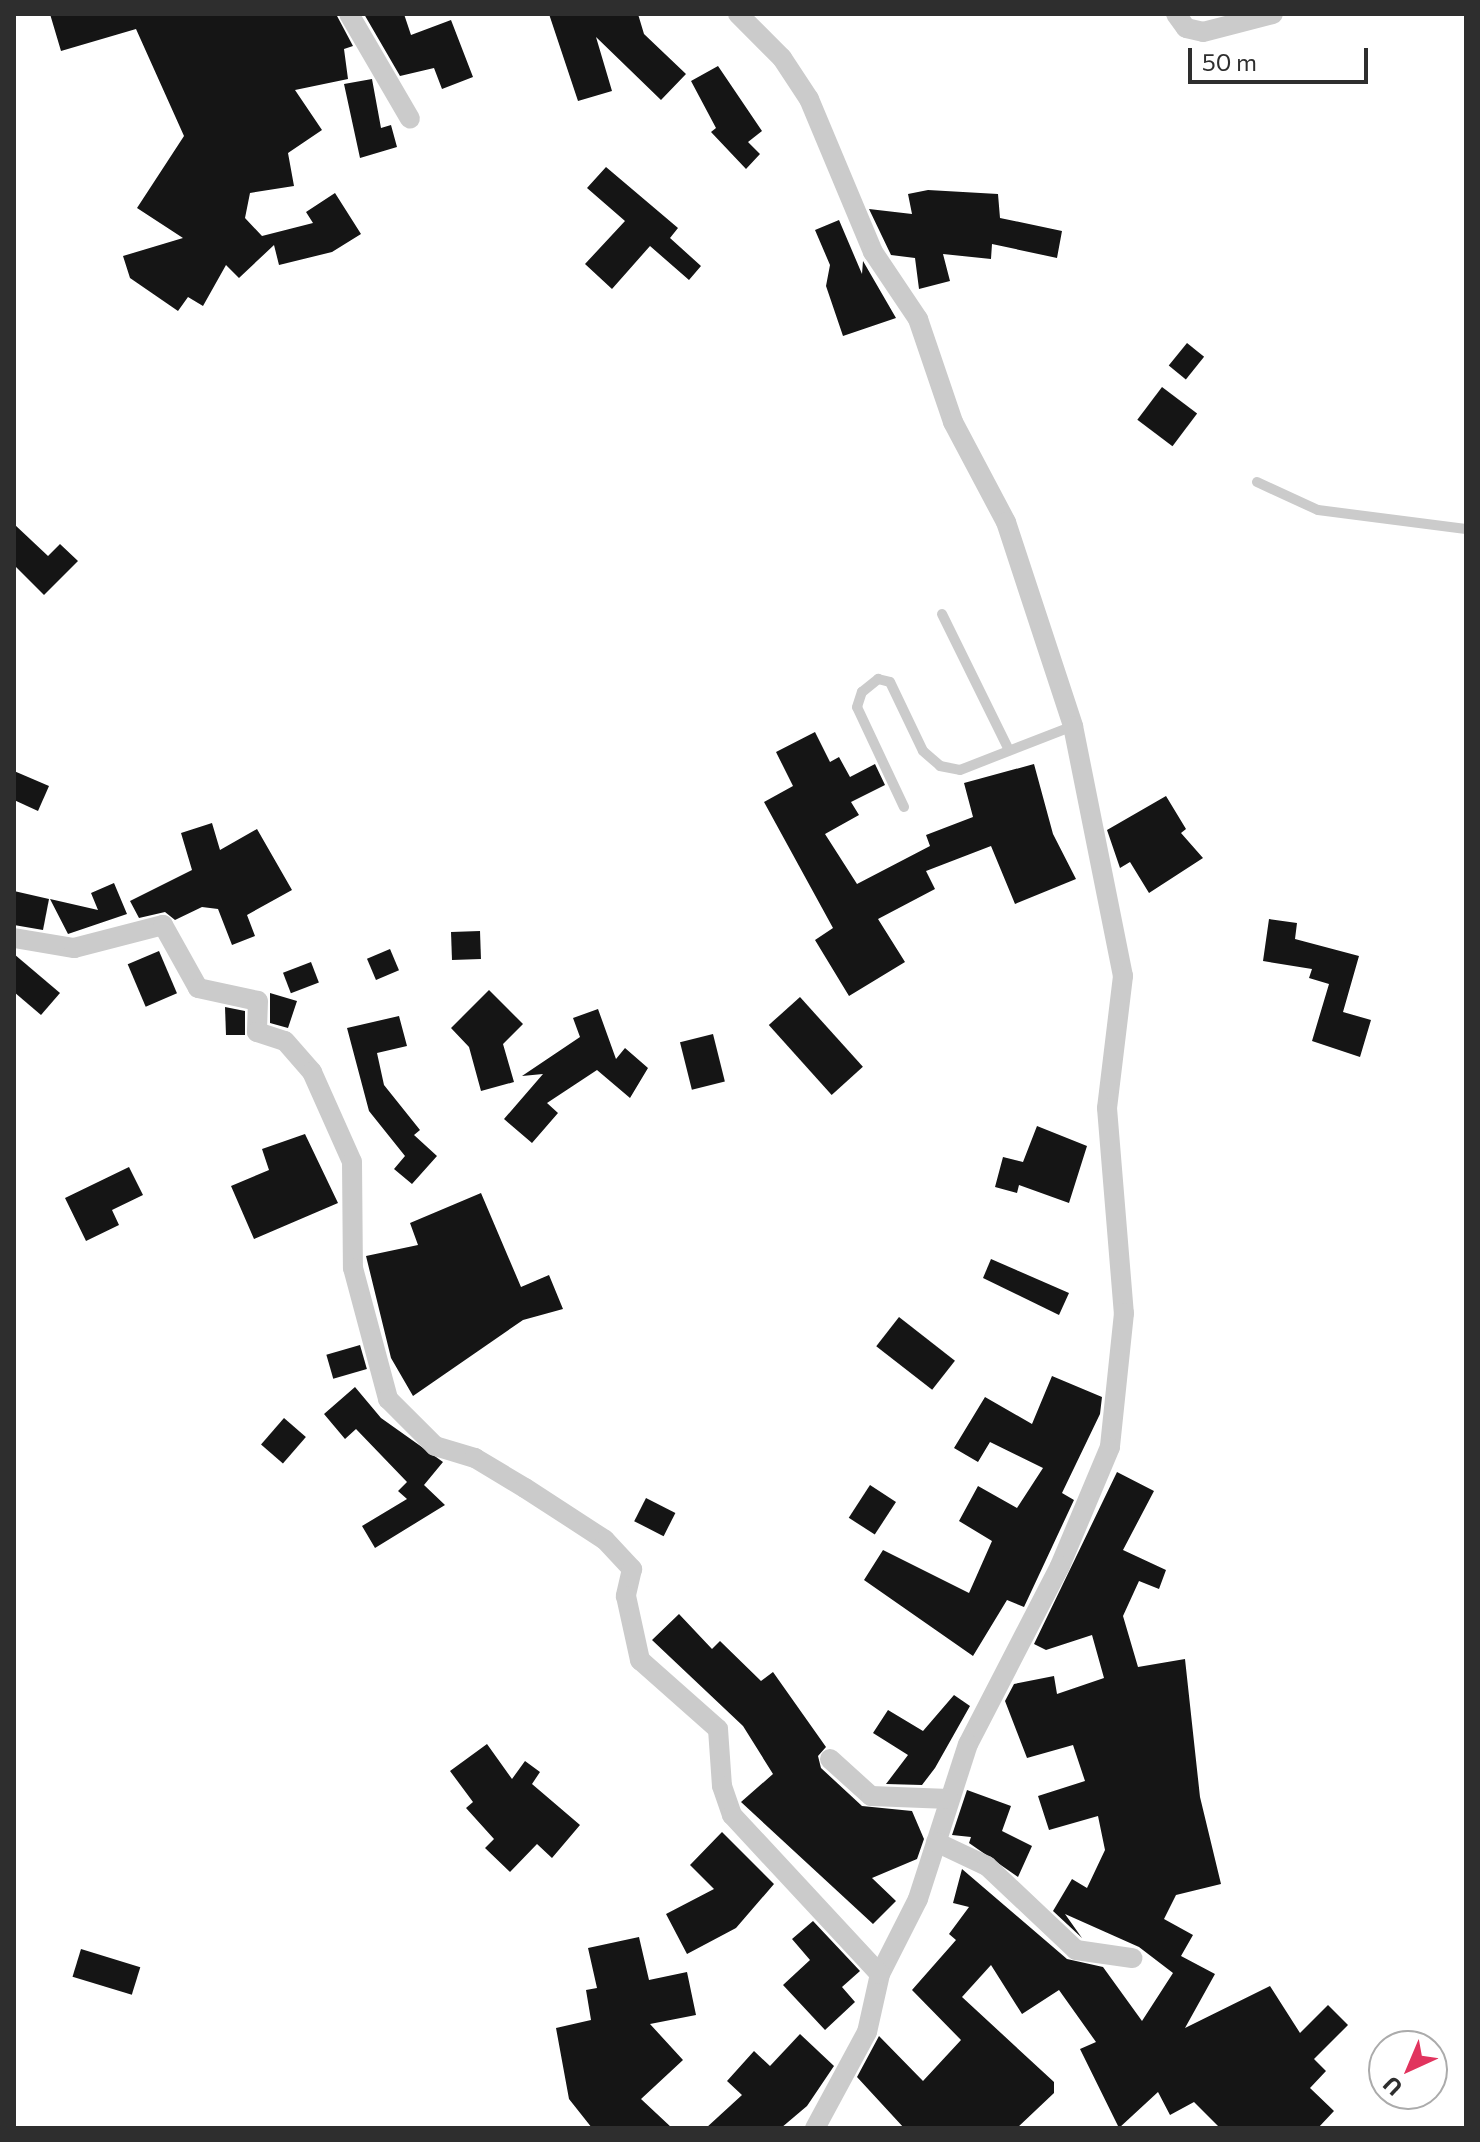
<!DOCTYPE html>
<style>
body{margin:0}
#map{position:relative;width:1480px;height:2142px;overflow:hidden;background:#fff;font-family:Commissioner,sans-serif}
div>[style]{position:absolute}
[style*='--x']{left:calc(var(--x)*1px);top:calc(var(--y)*1px);width:calc(var(--w)*1px);rotate:calc(var(--a)*1deg)}
.building>*{inset:0;background:#151515;transform-origin:0 0}
.lane>*{height:10px;margin:-5px;padding:0 5px;transform-origin:5px;border-radius:5px;background:#cbcbcb}
.street>*{height:20px;margin:-10px;padding:0 10px;transform-origin:10px;border-radius:10px;background:#cbcbcb}
span{translate:-50% -50%;white-space:nowrap;text-align:center;line-height:1.15;-webkit-text-stroke:8px #fff;paint-order:stroke}
.frame{position:absolute;inset:0;border:16px solid #2e2e2e;pointer-events:none}
.north{position:absolute;left:1368px;top:2030px;width:80px;height:80px;box-sizing:border-box;background:#fff;border:2px solid #ababab;border-radius:50%;rotate:224deg;font-size:22px;font-weight:700;line-height:32px;text-align:center;color:#2e2e2e}
.north::after{content:'';display:block;margin:auto;width:28px;height:36px;background:#e1345e;clip-path:polygon(50% 0,100% 100%,50% 72%,0 100%)}
.scale{position:absolute;left:1188px;top:48px;width:180px;height:36px;box-sizing:border-box;border:4px solid #2e2e2e;border-top:0;padding-left:10px;font-size:24px;line-height:28px;white-space:nowrap;color:#2e2e2e;-webkit-text-stroke:6px #fff;paint-order:stroke}
</style>
<div id="map">
<div class="building">
<div style="clip-path:polygon(50px 14px,336px 14px,353px 46px,344px 49px,348px 79px,295px 90px,322px 130px,288px 153px,294px 186px,250px 193px,245px 218px,262px 236px,313px 223px,306px 212px,335px 193px,361px 234px,332px 252px,279px 265px,274px 245px,239px 278px,226px 265px,203px 306px,188px 297px,178px 311px,130px 278px,123px 256px,183px 238px,137px 208px,184px 136px,136px 29px,61px 51px)"></div>
<div style="clip-path:polygon(364px 14px,404px 14px,411px 35px,451px 20px,473px 77px,442px 89px,434px 68px,400px 76px)"></div>
<div style="clip-path:polygon(549px 14px,638px 14px,644px 34px,686px 74px,661px 100px,596px 37px,612px 91px,578px 101px)"></div>
<div style="clip-path:polygon(718px 66px,762px 131px,748px 142px,760px 154px,746px 169px,711px 132px,716px 128px,691px 81px)"></div>
<div style="clip-path:polygon(372px 79px,381px 128px,391px 125px,397px 147px,360px 158px,344px 84px)"></div>
<div style="clip-path:polygon(606px 167px,678px 228px,670px 238px,701px 266px,689px 280px,650px 246px,612px 289px,585px 264px,625px 221px,587px 188px)"></div>
<div style="clip-path:polygon(928px 190px,998px 194px,1000px 218px,1062px 231px,1057px 258px,992px 244px,991px 259px,943px 254px,950px 281px,919px 289px,915px 258px,891px 255px,869px 209px,912px 214px,908px 194px)"></div>
<div style="clip-path:polygon(839px 220px,862px 274px,863px 261px,896px 318px,843px 336px,826px 286px,830px 265px,815px 230px)"></div>
<div style="left:1187px;top:343px;width:22px;height:29px;rotate:39deg"></div>
<div style="left:1162px;top:387px;width:44px;height:41px;rotate:37deg"></div>
<div style="clip-path:polygon(14px 524px,48px 556px,60px 544px,78px 561px,44px 595px,14px 565px)"></div>
<div style="clip-path:polygon(815px 732px,830px 762px,839px 757px,850px 777px,875px 764px,885px 785px,851px 802px,859px 815px,825px 834px,857px 884px,930px 846px,926px 835px,973px 817px,964px 783px,1034px 764px,1053px 834px,1076px 879px,1015px 904px,991px 846px,926px 871px,935px 889px,878px 919px,905px 962px,849px 996px,815px 940px,833px 928px,764px 802px,793px 786px,776px 752px)"></div>
<div style="clip-path:polygon(14px 771px,49px 786px,38px 811px,14px 800px)"></div>
<div style="clip-path:polygon(1166px 796px,1186px 829px,1181px 833px,1203px 858px,1149px 893px,1130px 862px,1120px 868px,1107px 830px)"></div>
<div style="clip-path:polygon(212px 823px,220px 850px,257px 829px,292px 890px,247px 915px,255px 936px,232px 945px,218px 909px,202px 907px,175px 920px,165px 912px,139px 918px,130px 901px,192px 870px,181px 833px)"></div>
<div style="clip-path:polygon(114px 883px,127px 914px,68px 934px,50px 899px,98px 910px,91px 893px)"></div>
<div style="clip-path:polygon(14px 891px,49px 899px,43px 930px,14px 925px)"></div>
<div style="clip-path:polygon(1269px 919px,1297px 923px,1295px 939px,1359px 956px,1343px 1012px,1371px 1020px,1360px 1057px,1312px 1041px,1329px 984px,1309px 978px,1312px 969px,1263px 961px)"></div>
<div style="left:480px;top:931px;width:28px;height:29px;rotate:88deg"></div>
<div style="left:390px;top:949px;width:23px;height:25px;rotate:67deg"></div>
<div style="left:159px;top:951px;width:46px;height:34px;rotate:67deg"></div>
<div style="clip-path:polygon(14px 954px,60px 993px,41px 1015px,14px 992px)"></div>
<div style="left:311px;top:962px;width:22px;height:30px;rotate:69deg"></div>
<div style="clip-path:polygon(489px 990px,523px 1024px,503px 1044px,514px 1082px,481px 1091px,469px 1047px,451px 1028px)"></div>
<div style="clip-path:polygon(270px 993px,297px 1001px,288px 1028px,270px 1023px)"></div>
<div style="left:800px;top:997px;width:94px;height:42px;rotate:48deg"></div>
<div style="clip-path:polygon(225px 1007px,245px 1011px,245px 1035px,226px 1035px)"></div>
<div style="clip-path:polygon(598px 1009px,616px 1059px,625px 1048px,648px 1068px,630px 1098px,597px 1070px,547px 1103px,558px 1113px,532px 1143px,504px 1119px,543px 1074px,522px 1076px,580px 1037px,573px 1018px)"></div>
<div style="clip-path:polygon(399px 1016px,407px 1046px,377px 1053px,384px 1085px,420px 1130px,414px 1135px,437px 1156px,412px 1184px,394px 1169px,405px 1156px,369px 1111px,347px 1028px)"></div>
<div style="left:713px;top:1034px;width:49px;height:34px;rotate:76deg"></div>
<div style="clip-path:polygon(1037px 1126px,1087px 1146px,1069px 1203px,1019px 1185px,1017px 1193px,995px 1187px,1003px 1157px,1023px 1162px)"></div>
<div style="clip-path:polygon(305px 1134px,338px 1203px,254px 1239px,231px 1186px,269px 1170px,262px 1149px)"></div>
<div style="clip-path:polygon(129px 1167px,143px 1195px,112px 1210px,119px 1225px,86px 1241px,65px 1198px)"></div>
<div style="clip-path:polygon(481px 1193px,521px 1287px,549px 1275px,563px 1309px,523px 1320px,413px 1396px,391px 1358px,366px 1256px,418px 1245px,410px 1223px)"></div>
<div style="clip-path:polygon(991px 1259px,1069px 1293px,1059px 1315px,983px 1278px)"></div>
<div style="left:899px;top:1317px;width:71px;height:37px;rotate:38deg"></div>
<div style="left:360px;top:1345px;width:25px;height:35px;rotate:74deg"></div>
<div style="clip-path:polygon(1052px 1376px,1102px 1397px,1100px 1414px,1062px 1493px,1074px 1500px,1024px 1607px,1007px 1600px,973px 1656px,864px 1580px,883px 1550px,969px 1593px,992px 1541px,959px 1521px,978px 1486px,1017px 1508px,1043px 1468px,990px 1442px,978px 1462px,954px 1448px,985px 1397px,1032px 1424px)"></div>
<div style="clip-path:polygon(355px 1387px,381px 1418px,443px 1462px,424px 1485px,445px 1505px,375px 1548px,362px 1526px,407px 1499px,398px 1491px,407px 1482px,356px 1429px,345px 1439px,324px 1414px)"></div>
<div style="left:284px;top:1418px;width:29px;height:35px;rotate:41deg"></div>
<div style="clip-path:polygon(1117px 1472px,1154px 1491px,1123px 1550px,1166px 1570px,1159px 1589px,1139px 1581px,1123px 1616px,1138px 1667px,1185px 1659px,1200px 1797px,1221px 1884px,1176px 1895px,1164px 1919px,1193px 1935px,1181px 1956px,1215px 1974px,1185px 2028px,1270px 1986px,1300px 2033px,1328px 2005px,1348px 2025px,1314px 2059px,1326px 2071px,1310px 2088px,1334px 2111px,1318px 2128px,1220px 2128px,1194px 2102px,1170px 2115px,1158px 2092px,1119px 2128px,1080px 2049px,1096px 2042px,1059px 1990px,1022px 2014px,991px 1965px,962px 1997px,1054px 2082px,1054px 2093px,1017px 2128px,904px 2128px,857px 2077px,879px 2036px,923px 2081px,961px 2040px,912px 1990px,956px 1940px,949px 1934px,969px 1907px,953px 1903px,962px 1869px,1067px 1959px,1103px 1967px,1142px 2021px,1173px 1973px,1139px 1947px,1065px 1914px,1082px 1938px,1053px 1911px,1072px 1879px,1087px 1888px,1105px 1850px,1098px 1816px,1049px 1830px,1038px 1796px,1085px 1781px,1073px 1745px,1027px 1758px,1005px 1701px,1014px 1684px,1054px 1676px,1057px 1694px,1104px 1678px,1092px 1635px,1046px 1650px,1034px 1644px)"></div>
<div style="left:870px;top:1485px;width:31px;height:39px;rotate:33deg"></div>
<div style="left:646px;top:1498px;width:33px;height:26px;rotate:27deg"></div>
<div style="clip-path:polygon(679px 1614px,712px 1649px,720px 1641px,761px 1681px,773px 1672px,826px 1747px,818px 1756px,821px 1768px,862px 1806px,912px 1811px,924px 1839px,917px 1859px,872px 1878px,896px 1901px,873px 1924px,741px 1802px,773px 1774px,743px 1726px,652px 1640px)"></div>
<div style="clip-path:polygon(954px 1695px,970px 1706px,935px 1768px,922px 1785px,886px 1784px,908px 1755px,873px 1733px,888px 1710px,923px 1731px)"></div>
<div style="clip-path:polygon(487px 1744px,512px 1779px,525px 1761px,540px 1772px,532px 1784px,580px 1825px,552px 1858px,537px 1844px,510px 1872px,485px 1848px,494px 1839px,466px 1808px,473px 1802px,450px 1771px)"></div>
<div style="clip-path:polygon(967px 1790px,1011px 1806px,1002px 1831px,1032px 1846px,1018px 1877px,969px 1843px,971px 1837px,952px 1835px)"></div>
<div style="clip-path:polygon(722px 1832px,774px 1884px,736px 1928px,687px 1954px,666px 1914px,714px 1889px,690px 1865px)"></div>
<div style="clip-path:polygon(813px 1921px,860px 1971px,842px 1987px,855px 2002px,825px 2030px,783px 1985px,810px 1960px,792px 1939px)"></div>
<div style="clip-path:polygon(639px 1937px,649px 1980px,687px 1972px,696px 2015px,650px 2024px,683px 2060px,641px 2099px,672px 2128px,592px 2128px,569px 2099px,556px 2028px,591px 2020px,586px 1990px,597px 1988px,588px 1948px)"></div>
<div style="left:81px;top:1949px;width:62px;height:29px;rotate:17deg"></div>
<div style="clip-path:polygon(800px 2034px,834px 2066px,807px 2106px,781px 2128px,706px 2128px,742px 2095px,727px 2081px,754px 2051px,770px 2066px)"></div>
</div>
<div class="lane">
<div style="--x:1257;--y:482;--w:67;--a:24.7"></div>
<div style="--x:1318;--y:510;--w:149;--a:7.3"></div>
<div style="--x:942;--y:614;--w:152;--a:63.8"></div>
<div style="--x:904;--y:807;--w:110;--a:-115.2"></div>
<div style="--x:857;--y:707;--w:16;--a:-72"></div>
<div style="--x:862;--y:692;--w:21;--a:-39"></div>
<div style="--x:878;--y:679;--w:12;--a:14"></div>
<div style="--x:890;--y:682;--w:76;--a:64.4"></div>
<div style="--x:923;--y:751;--w:23;--a:41"></div>
<div style="--x:940;--y:766;--w:20;--a:11"></div>
<div style="--x:960;--y:770;--w:121;--a:-21.3"></div>
</div>
<div class="street">
<div style="--x:349;--y:14;--w:121;--a:59.8"></div>
<div style="--x:738;--y:14;--w:62;--a:45"></div>
<div style="--x:782;--y:58;--w:49;--a:56.6"></div>
<div style="--x:809;--y:99;--w:166;--a:67.3"></div>
<div style="--x:873;--y:252;--w:81;--a:56.1"></div>
<div style="--x:918;--y:319;--w:109;--a:71.2"></div>
<div style="--x:953;--y:422;--w:113;--a:62.1"></div>
<div style="--x:1006;--y:522;--w:215;--a:71.8"></div>
<div style="--x:1073;--y:726;--w:255;--a:78.7"></div>
<div style="--x:1123;--y:976;--w:133;--a:96.9"></div>
<div style="--x:1107;--y:1108;--w:206;--a:85.3"></div>
<div style="--x:1124;--y:1313;--w:135;--a:96"></div>
<div style="--x:1110;--y:1447;--w:129;--a:112.8"></div>
<div style="--x:1060;--y:1566;--w:200;--a:117.3"></div>
<div style="--x:968;--y:1744;--w:163;--a:107.9"></div>
<div style="--x:918;--y:1899;--w:84;--a:116.9"></div>
<div style="--x:880;--y:1974;--w:59;--a:102.6"></div>
<div style="--x:867;--y:2032;--w:109;--a:118.4"></div>
<div style="--x:1176;--y:14;--w:17;--a:54"></div>
<div style="--x:1186;--y:28;--w:17;--a:13"></div>
<div style="--x:1203;--y:32;--w:72;--a:-14.4"></div>
<div style="--x:14;--y:938;--w:61;--a:9.5"></div>
<div style="--x:74;--y:948;--w:92;--a:-14.5"></div>
<div style="--x:163;--y:925;--w:72;--a:60.9"></div>
<div style="--x:198;--y:988;--w:61;--a:12.2"></div>
<div style="--x:258;--y:1001;--w:31;--a:92"></div>
<div style="--x:257;--y:1032;--w:29;--a:18"></div>
<div style="--x:285;--y:1041;--w:41;--a:48.9"></div>
<div style="--x:312;--y:1072;--w:98;--a:66"></div>
<div style="--x:352;--y:1162;--w:106;--a:89.5"></div>
<div style="--x:353;--y:1268;--w:136;--a:75"></div>
<div style="--x:388;--y:1399;--w:66;--a:45"></div>
<div style="--x:435;--y:1446;--w:42;--a:16.7"></div>
<div style="--x:475;--y:1458;--w:58;--a:31"></div>
<div style="--x:525;--y:1488;--w:95;--a:33"></div>
<div style="--x:605;--y:1540;--w:40;--a:47"></div>
<div style="--x:632;--y:1569;--w:28;--a:103"></div>
<div style="--x:626;--y:1596;--w:66;--a:77.7"></div>
<div style="--x:640;--y:1660;--w:104;--a:41.5"></div>
<div style="--x:718;--y:1729;--w:57;--a:86"></div>
<div style="--x:722;--y:1786;--w:31;--a:71"></div>
<div style="--x:732;--y:1815;--w:217;--a:47.1"></div>
<div style="--x:830;--y:1759;--w:55;--a:42.1"></div>
<div style="--x:871;--y:1796;--w:78;--a:2.2"></div>
<div style="--x:936;--y:1842;--w:56;--a:25.2"></div>
<div style="--x:987;--y:1866;--w:122;--a:43.3"></div>
<div style="--x:1076;--y:1950;--w:57;--a:8.1"></div>
</div>
<div class="frame"></div>
<div class="north">U</div>
<div class="scale">50 m</div>
</div>
